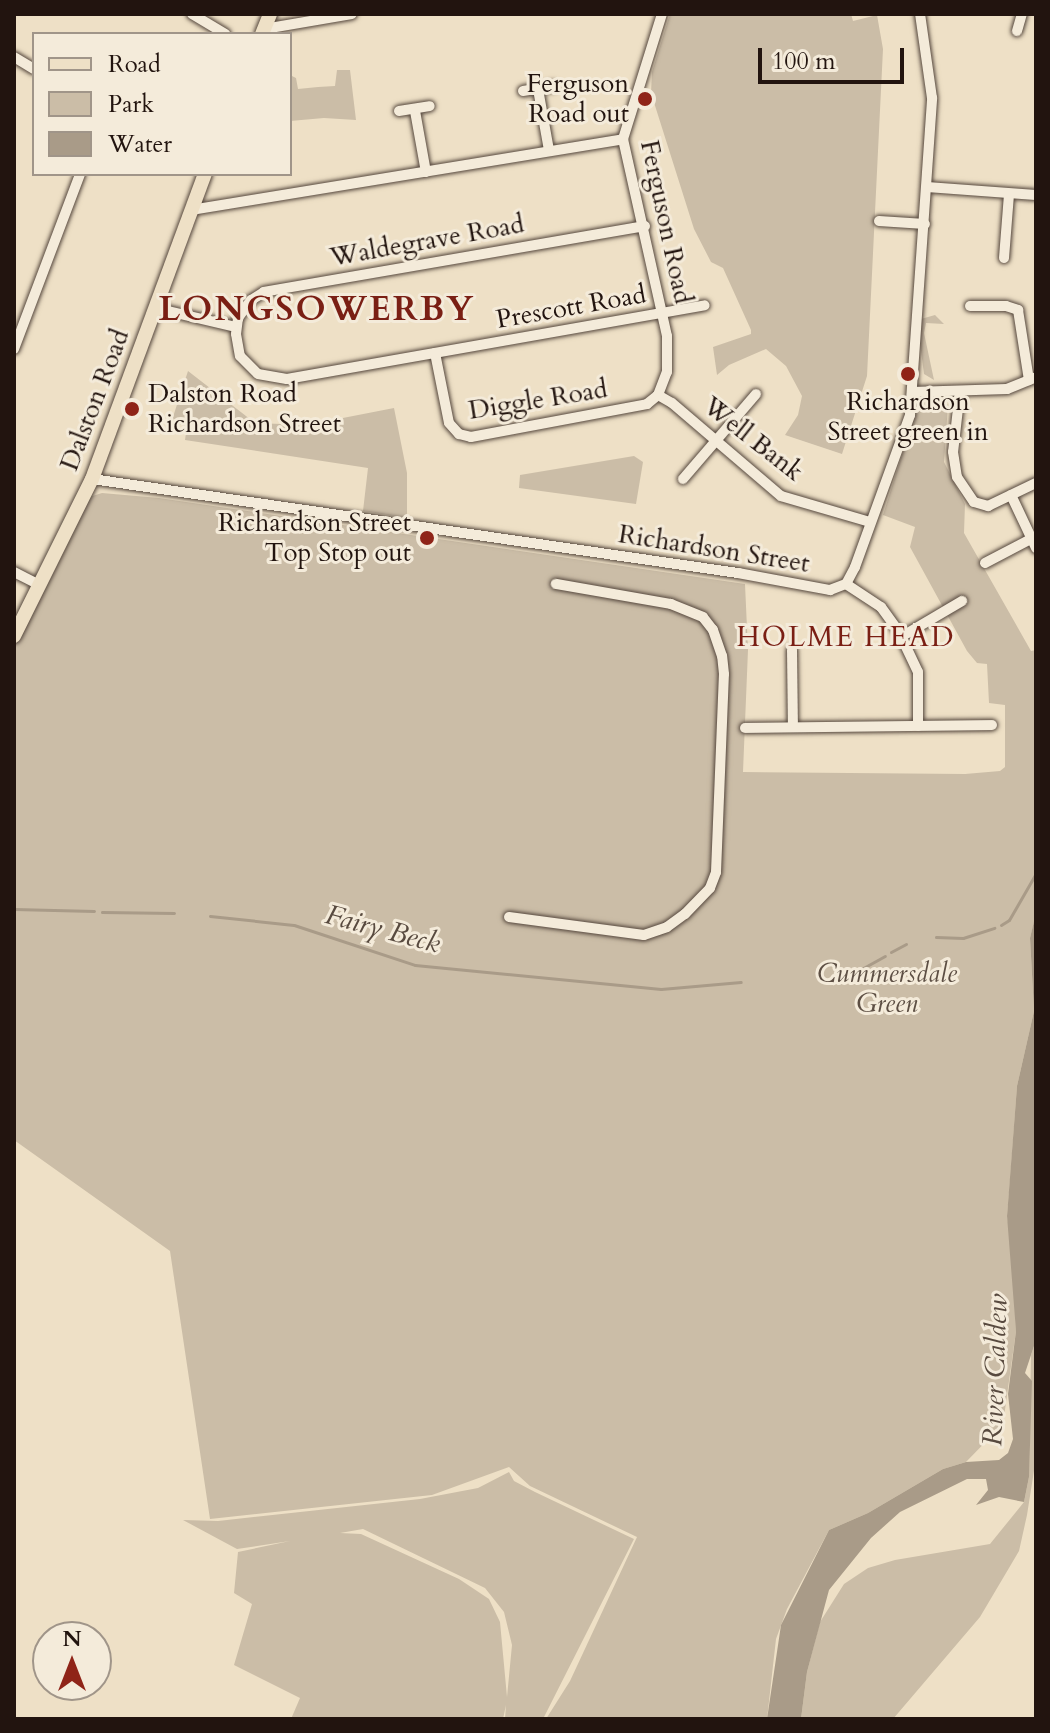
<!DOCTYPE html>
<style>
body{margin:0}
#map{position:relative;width:1050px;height:1733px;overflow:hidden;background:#eee0c6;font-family:Cardo,serif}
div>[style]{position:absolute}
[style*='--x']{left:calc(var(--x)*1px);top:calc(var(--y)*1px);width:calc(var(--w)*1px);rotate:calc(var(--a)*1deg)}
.green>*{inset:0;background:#cbbda7}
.water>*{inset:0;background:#a99b88}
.stream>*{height:3px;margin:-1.5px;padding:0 1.5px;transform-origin:1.5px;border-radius:1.5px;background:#a99b88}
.roads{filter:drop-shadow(0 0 2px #55473d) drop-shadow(0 0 2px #55473d)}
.minor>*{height:10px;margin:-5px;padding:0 5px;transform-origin:5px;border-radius:5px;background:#f4ebda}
.major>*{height:14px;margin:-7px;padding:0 7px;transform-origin:7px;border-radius:7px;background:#eee0c6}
.dots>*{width:22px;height:22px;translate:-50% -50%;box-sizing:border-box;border:4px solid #f4ebda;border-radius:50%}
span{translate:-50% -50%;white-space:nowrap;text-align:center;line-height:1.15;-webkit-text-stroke:6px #f4ebda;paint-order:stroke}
.poi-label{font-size:26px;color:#22140f}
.right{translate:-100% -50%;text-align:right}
.left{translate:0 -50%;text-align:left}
.street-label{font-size:26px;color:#22140f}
.park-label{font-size:26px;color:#5d4f44;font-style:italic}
.neighbourhood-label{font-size:28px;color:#7a1f14;letter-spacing:2px}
.water-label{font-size:28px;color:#584a3f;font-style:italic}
.district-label{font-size:34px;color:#7a1f14;font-weight:700;letter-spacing:2px}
.frame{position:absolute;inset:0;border:16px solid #22140f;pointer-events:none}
.legend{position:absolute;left:32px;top:32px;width:260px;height:144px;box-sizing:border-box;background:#f4ebda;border:2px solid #a09589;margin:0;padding:10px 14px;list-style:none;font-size:24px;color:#22140f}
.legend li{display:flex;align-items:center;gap:16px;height:40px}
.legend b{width:40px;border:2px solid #a09589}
.north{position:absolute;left:32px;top:1621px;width:80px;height:80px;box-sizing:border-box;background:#f4ebda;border:2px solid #a09589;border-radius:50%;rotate:0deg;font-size:22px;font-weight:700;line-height:32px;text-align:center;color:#22140f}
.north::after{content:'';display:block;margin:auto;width:28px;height:36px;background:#8f2418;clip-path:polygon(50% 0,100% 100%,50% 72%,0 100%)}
.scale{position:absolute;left:758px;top:48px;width:146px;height:36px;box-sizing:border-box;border:4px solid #22140f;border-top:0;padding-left:10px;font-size:24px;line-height:28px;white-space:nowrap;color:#22140f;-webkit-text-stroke:6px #f4ebda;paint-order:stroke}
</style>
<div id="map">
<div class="green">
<div style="clip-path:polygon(670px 14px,851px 14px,853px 21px,877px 15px,883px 49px,867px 376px,842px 454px,785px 435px,798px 415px,802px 396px,786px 366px,766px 349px,729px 365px,717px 375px,713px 347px,751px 334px,751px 330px,723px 268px,711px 262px,694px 229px,651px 93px,652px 72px)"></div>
<div style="clip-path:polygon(337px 70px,350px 70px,356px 120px,324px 118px,290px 121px,290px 75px,296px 78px,298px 89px,318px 87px,335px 86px)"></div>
<div style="clip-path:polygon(935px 315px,944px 324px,926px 323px,924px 333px,934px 380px,924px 374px,920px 343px,921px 319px)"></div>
<div style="clip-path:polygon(188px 371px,255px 423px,307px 425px,394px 408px,407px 473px,407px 518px,363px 511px,368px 468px,185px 440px,187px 426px,171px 423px)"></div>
<div style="clip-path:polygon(942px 396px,948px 405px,944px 462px,965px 504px,964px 533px,1031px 651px,1036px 650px,1036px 914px,1030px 938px,1034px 1011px,1017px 1086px,1010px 1180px,1007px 1216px,1014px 1261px,1016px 1331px,1003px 1424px,966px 1462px,943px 1469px,868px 1513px,829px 1530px,787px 1609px,776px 1639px,767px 1719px,546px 1719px,570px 1681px,637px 1537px,530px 1486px,509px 1467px,432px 1495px,210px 1519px,170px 1251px,14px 1140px,14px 640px,89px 497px,102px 493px,159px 498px,745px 584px,748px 650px,743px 772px,965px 774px,1000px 771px,1005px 767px,1005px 705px,989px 703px,987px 664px,977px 663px,967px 651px,910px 547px,915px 527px,883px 515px,918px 404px,925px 398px)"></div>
<div style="clip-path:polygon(634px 456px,643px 462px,636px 504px,519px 488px,520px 475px)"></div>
<div style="clip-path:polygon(1036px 1340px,1036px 1458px,1027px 1515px,1019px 1551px,980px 1617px,893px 1719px,801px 1719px,807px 1672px,820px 1622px,844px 1584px,868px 1568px,895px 1560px,990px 1544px,1024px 1502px,1029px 1477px,1031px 1355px)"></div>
<div style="clip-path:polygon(evenodd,509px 1472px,514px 1481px,535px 1492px,634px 1539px,543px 1719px,505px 1719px,506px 1705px,503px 1719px,291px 1719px,300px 1698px,234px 1665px,252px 1604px,234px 1593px,238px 1552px,290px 1541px,237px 1549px,183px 1520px,218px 1521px,420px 1499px,478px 1488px,509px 1472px,363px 1529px,485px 1588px,504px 1612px,512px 1645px,507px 1697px,500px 1622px,489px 1599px,459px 1579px,361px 1534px,340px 1533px,363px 1529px)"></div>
</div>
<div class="water">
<div style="clip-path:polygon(1036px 913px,1036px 1340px,1025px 1373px,1032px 1381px,1029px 1477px,1024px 1502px,999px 1497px,976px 1505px,988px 1490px,986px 1479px,967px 1479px,900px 1512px,871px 1538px,829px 1590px,807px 1672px,801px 1719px,767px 1719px,781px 1625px,829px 1530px,868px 1513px,943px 1469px,966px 1462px,999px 1460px,1008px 1453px,1013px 1439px,1008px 1394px,1016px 1331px,1007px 1216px,1017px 1086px,1034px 1011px,1030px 938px)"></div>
</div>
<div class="stream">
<div style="--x:14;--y:909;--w:80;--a:1.4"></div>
<div style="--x:102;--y:912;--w:72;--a:0.8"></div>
<div style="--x:210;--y:916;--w:84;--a:6.1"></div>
<div style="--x:294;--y:925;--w:127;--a:18.3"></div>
<div style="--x:415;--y:965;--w:247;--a:5.6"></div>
<div style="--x:661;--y:989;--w:80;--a:-5"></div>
<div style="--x:1001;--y:925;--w:9;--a:-32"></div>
<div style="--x:1009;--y:920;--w:54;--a:-60.1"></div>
<div style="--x:936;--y:937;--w:27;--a:2"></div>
<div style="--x:963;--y:938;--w:33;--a:-18"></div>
<div style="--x:891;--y:952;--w:17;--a:-28"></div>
<div style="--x:856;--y:972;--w:33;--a:-29"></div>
</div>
<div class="roads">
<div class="minor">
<div style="--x:192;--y:14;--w:39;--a:31"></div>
<div style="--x:264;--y:29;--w:89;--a:-9.7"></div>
<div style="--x:1017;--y:31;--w:18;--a:-74"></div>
<div style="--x:14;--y:57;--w:23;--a:31"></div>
<div style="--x:538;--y:89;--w:62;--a:79.8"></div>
<div style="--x:523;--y:91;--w:31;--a:-9"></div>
<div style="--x:399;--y:111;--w:31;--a:-9"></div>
<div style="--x:415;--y:111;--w:62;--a:79.8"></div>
<div style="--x:927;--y:187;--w:109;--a:4.2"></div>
<div style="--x:191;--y:210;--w:438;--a:-9.3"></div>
<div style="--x:879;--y:221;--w:46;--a:3.7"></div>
<div style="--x:645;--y:226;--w:387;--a:170.2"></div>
<div style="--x:264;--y:292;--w:15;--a:148"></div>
<div style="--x:251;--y:300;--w:22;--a:126"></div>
<div style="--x:238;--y:318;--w:16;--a:97"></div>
<div style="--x:236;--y:334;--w:22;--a:80"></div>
<div style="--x:240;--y:356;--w:25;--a:45"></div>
<div style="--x:258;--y:374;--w:29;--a:10"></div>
<div style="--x:287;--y:379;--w:424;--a:-10"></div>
<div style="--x:1004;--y:258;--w:64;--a:-85.5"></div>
<div style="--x:970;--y:306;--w:36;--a:0"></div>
<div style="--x:1006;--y:306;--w:13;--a:18"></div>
<div style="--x:1018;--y:310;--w:71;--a:81.1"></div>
<div style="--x:155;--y:308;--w:83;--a:13.2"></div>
<div style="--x:14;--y:349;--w:187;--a:-69.3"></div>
<div style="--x:435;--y:353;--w:71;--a:78.7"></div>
<div style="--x:449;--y:423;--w:15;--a:48"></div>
<div style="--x:459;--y:434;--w:12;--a:14"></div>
<div style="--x:471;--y:437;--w:179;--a:-10.6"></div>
<div style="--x:647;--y:404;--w:14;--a:-39"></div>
<div style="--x:658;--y:395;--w:25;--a:-69"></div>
<div style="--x:667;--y:372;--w:36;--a:-90"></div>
<div style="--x:667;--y:336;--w:202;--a:-102.6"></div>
<div style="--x:623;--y:139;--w:131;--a:-72.7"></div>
<div style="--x:960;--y:391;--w:61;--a:96.5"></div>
<div style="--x:953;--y:452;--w:25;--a:81"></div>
<div style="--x:957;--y:477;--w:30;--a:56"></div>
<div style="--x:974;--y:502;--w:15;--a:16"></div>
<div style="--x:988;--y:506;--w:53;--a:-25.6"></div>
<div style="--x:912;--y:392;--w:95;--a:-1.8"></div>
<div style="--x:1007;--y:389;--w:31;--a:-22"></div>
<div style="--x:658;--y:395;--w:16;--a:30"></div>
<div style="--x:672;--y:403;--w:143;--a:40.5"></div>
<div style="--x:781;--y:496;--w:93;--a:16.3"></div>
<div style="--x:92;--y:479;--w:653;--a:8.28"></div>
<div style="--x:738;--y:573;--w:94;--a:10.5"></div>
<div style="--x:830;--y:590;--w:17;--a:-21"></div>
<div style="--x:846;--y:584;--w:19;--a:-62"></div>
<div style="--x:855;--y:567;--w:162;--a:-70.1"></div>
<div style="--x:910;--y:415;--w:318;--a:-86"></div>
<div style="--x:932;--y:98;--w:85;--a:-98.1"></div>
<div style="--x:683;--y:479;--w:112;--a:-49.3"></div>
<div style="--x:1011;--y:495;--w:59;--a:64.7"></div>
<div style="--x:985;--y:563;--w:52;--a:-27.6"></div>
<div style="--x:14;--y:572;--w:29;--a:27"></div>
<div style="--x:846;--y:584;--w:42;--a:33.3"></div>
<div style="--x:881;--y:607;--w:31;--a:54"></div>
<div style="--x:899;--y:632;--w:44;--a:64.6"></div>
<div style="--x:918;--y:672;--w:54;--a:90"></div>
<div style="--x:901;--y:637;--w:71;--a:-30.5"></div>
<div style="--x:792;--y:650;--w:77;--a:89.3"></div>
<div style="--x:745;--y:728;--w:247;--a:-0.7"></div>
<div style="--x:509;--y:917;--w:136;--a:7.6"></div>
<div style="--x:644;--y:935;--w:24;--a:-19"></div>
<div style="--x:667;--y:927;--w:22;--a:-36"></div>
<div style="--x:685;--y:914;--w:36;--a:-46"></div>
<div style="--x:710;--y:888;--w:17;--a:-69"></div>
<div style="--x:716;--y:872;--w:198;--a:-87.7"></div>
<div style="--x:724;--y:674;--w:18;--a:-96"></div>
<div style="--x:722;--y:656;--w:28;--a:-109"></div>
<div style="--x:713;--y:630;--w:16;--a:-128"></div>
<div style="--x:703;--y:617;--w:35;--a:-158"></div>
<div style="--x:671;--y:604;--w:117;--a:-170.1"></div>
</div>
<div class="major">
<div style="--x:262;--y:34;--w:22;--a:-68"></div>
<div style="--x:14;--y:636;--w:175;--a:-63.6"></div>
<div style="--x:92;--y:479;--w:325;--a:-69.7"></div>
</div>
</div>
<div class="dots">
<div style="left:645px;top:99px;background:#8f2418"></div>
<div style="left:908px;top:374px;background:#8f2418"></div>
<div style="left:132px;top:409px;background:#8f2418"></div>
<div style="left:427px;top:538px;background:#8f2418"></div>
</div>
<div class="poi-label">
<span class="right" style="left:629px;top:99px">Ferguson<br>Road out</span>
<span class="left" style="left:148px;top:409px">Dalston Road<br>Richardson Street</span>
<span style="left:908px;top:417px">Richardson<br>Street green in</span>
<span class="right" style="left:411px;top:538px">Richardson Street<br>Top Stop out</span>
</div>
<div class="street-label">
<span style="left:666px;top:222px;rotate:78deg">Ferguson Road</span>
<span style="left:427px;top:241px;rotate:-10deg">Waldegrave Road</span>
<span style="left:571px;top:307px;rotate:-10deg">Prescott Road</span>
<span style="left:95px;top:400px;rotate:-69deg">Dalston Road</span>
<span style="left:538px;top:400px;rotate:-9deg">Diggle Road</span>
<span style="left:753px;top:439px;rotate:38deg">Well Bank</span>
<span style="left:714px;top:549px;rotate:9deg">Richardson Street</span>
</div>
<div class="park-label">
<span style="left:887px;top:989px">Cummersdale<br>Green</span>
</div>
<div class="neighbourhood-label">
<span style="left:846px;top:637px">HOLME HEAD</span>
</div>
<div class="water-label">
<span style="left:383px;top:929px;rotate:15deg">Fairy Beck</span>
<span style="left:995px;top:1370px;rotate:-88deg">River Caldew</span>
</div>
<div class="district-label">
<span style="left:317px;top:310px">LONGSOWERBY</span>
</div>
<div class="frame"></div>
<ul class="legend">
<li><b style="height:10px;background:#eee0c6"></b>Road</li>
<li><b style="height:22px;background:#cbbda7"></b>Park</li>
<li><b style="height:22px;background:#a99b88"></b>Water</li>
</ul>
<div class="north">N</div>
<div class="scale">100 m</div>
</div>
